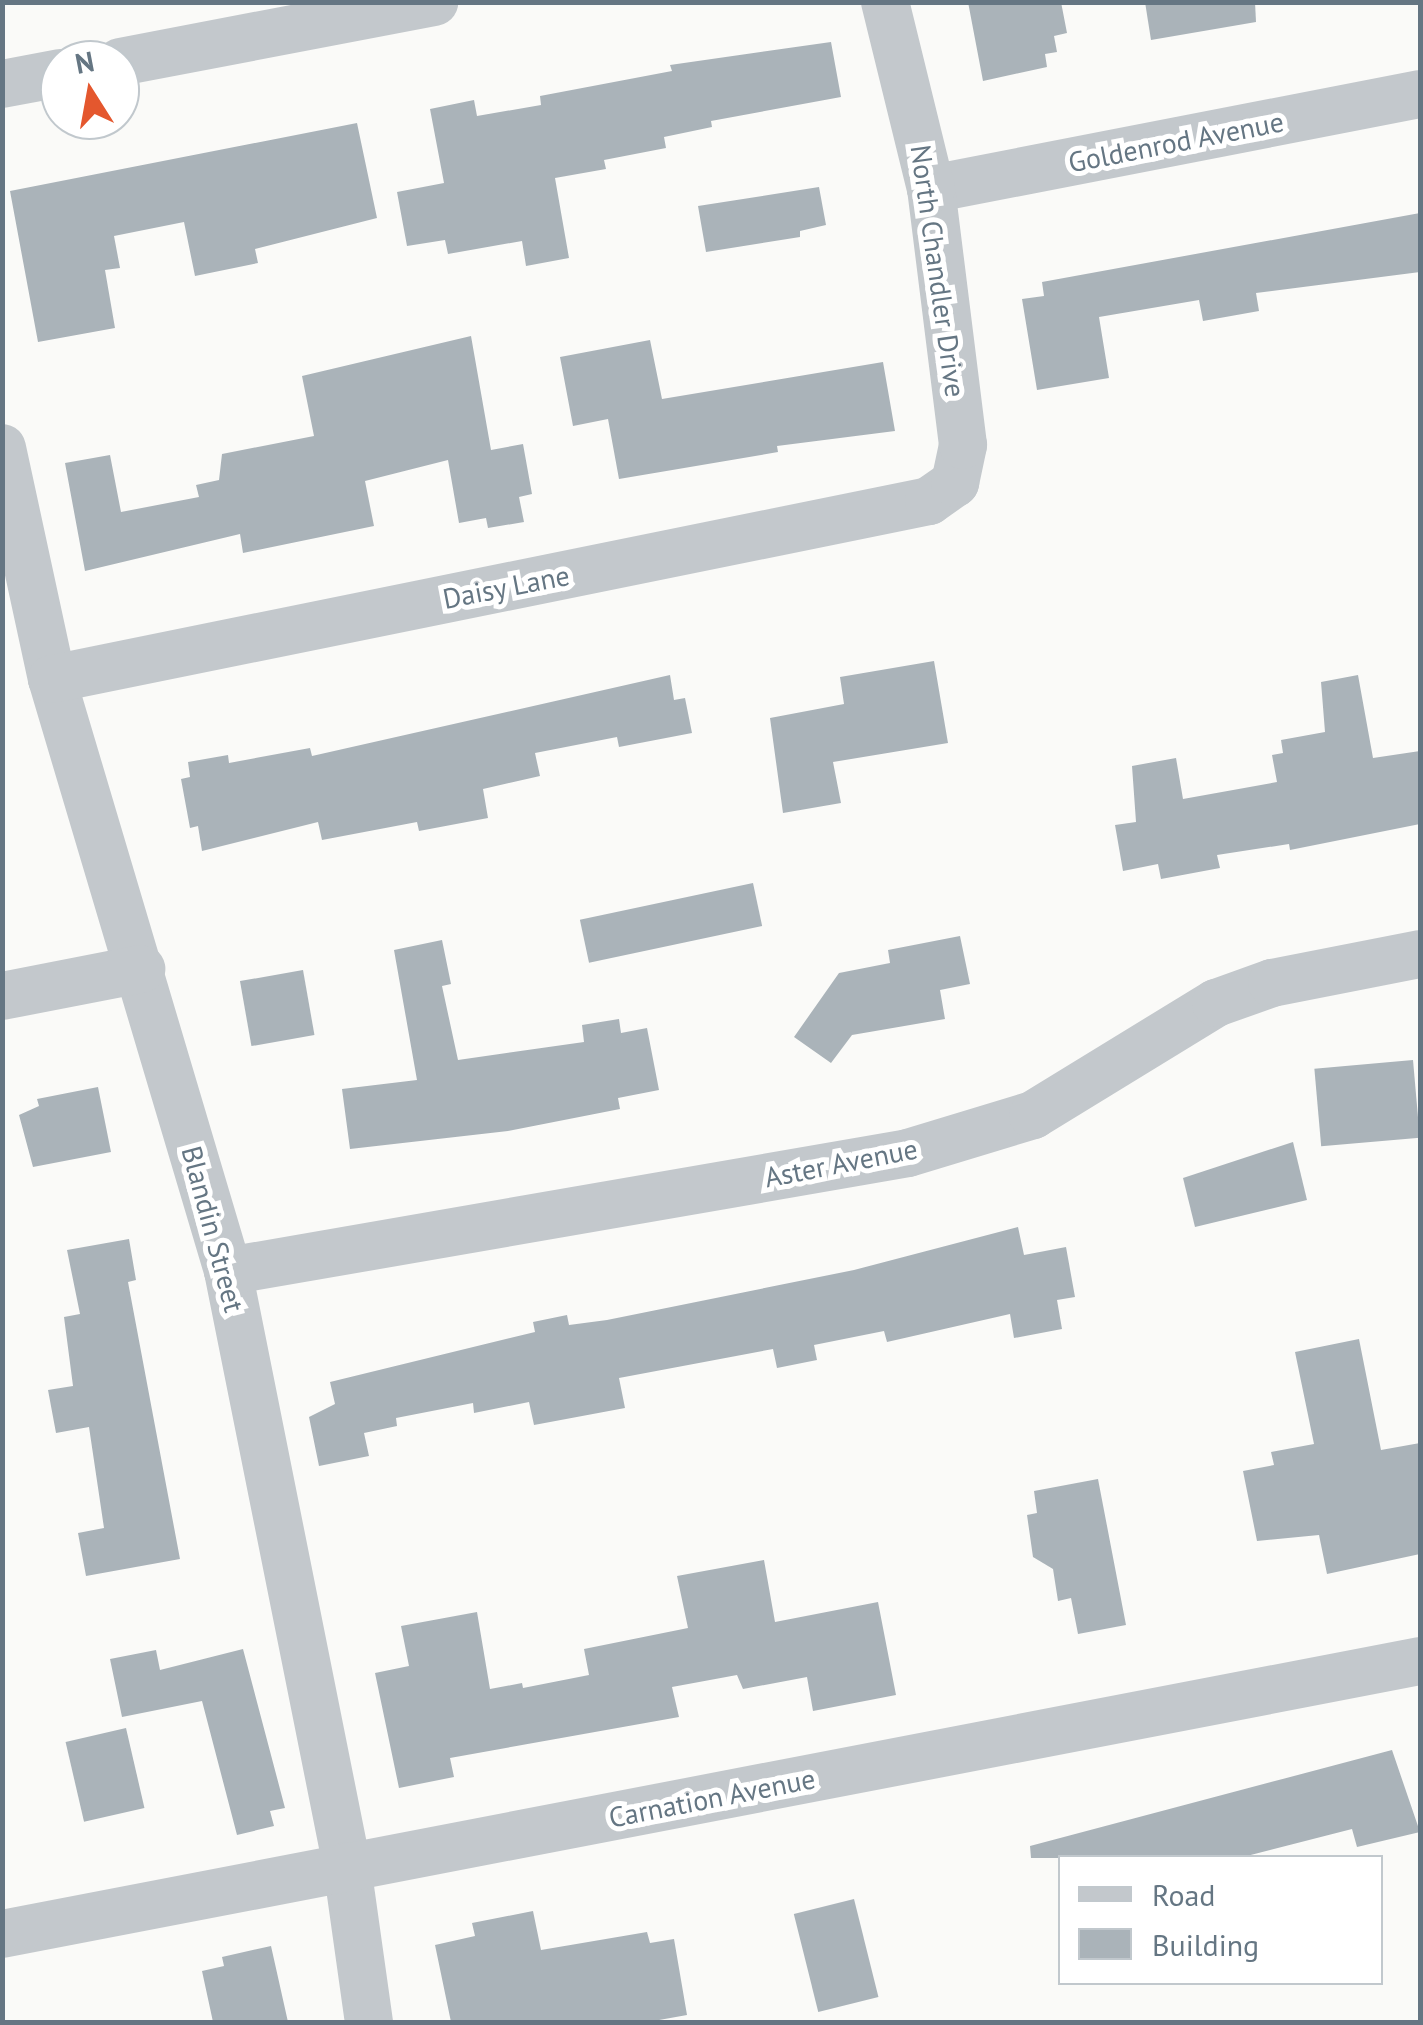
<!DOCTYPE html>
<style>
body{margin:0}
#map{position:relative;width:1423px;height:2025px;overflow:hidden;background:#fafaf8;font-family:"PT Sans",sans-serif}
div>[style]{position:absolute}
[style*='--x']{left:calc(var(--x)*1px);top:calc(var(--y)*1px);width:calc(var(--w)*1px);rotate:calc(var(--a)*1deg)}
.building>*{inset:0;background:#aab3b9;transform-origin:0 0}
.street>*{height:48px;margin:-24px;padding:0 24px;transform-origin:24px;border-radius:24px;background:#c3c8cc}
span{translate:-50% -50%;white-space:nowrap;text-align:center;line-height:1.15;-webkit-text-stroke:10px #fff;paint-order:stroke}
.street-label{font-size:28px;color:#657683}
.frame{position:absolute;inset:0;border:5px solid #657683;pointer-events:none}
.legend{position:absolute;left:1058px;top:1855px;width:325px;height:130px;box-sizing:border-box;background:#fff;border:2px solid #c1c8cd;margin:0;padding:12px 18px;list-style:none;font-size:30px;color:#657683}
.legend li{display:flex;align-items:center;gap:20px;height:50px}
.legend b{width:50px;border:2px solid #c1c8cd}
.north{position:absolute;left:40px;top:40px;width:100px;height:100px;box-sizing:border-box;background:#fff;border:2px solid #c1c8cd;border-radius:50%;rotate:349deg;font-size:28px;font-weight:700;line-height:40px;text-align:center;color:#657683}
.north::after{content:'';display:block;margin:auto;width:35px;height:45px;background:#e4572e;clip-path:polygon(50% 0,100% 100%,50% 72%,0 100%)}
</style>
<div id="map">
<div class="building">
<div style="clip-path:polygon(968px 2px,1061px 2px,1067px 33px,1054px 36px,1057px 52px,1045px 54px,1047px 67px,983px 81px)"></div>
<div style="clip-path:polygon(1145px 2px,1255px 2px,1256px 22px,1151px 40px)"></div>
<div style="clip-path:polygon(831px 42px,841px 97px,711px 121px,712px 127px,664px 137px,666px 148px,604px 160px,606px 169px,555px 178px,569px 258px,526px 266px,522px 241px,448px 254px,445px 240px,407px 246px,397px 192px,444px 183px,430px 109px,474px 100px,477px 116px,541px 105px,540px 96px,672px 71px,670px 65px)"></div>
<div style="clip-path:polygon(357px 123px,377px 218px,255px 249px,258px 263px,195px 276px,184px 222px,114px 236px,120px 268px,105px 270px,115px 328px,38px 342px,10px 191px)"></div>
<div style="clip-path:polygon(819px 187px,826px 225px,800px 231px,800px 237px,706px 252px,698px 206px)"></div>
<div style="clip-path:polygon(1420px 213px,1420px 272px,1256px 293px,1259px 311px,1203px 321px,1199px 300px,1099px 317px,1109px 378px,1037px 390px,1022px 299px,1044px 296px,1042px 282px)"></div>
<div style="clip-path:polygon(471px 336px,491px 450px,523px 444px,532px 494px,519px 497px,524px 522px,488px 528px,486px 518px,459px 523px,448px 460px,365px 481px,374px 526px,243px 553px,240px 534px,85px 571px,65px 463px,110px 455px,121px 512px,199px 497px,196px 485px,219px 480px,222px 454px,314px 436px,302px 376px)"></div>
<div style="clip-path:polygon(650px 340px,662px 399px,883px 362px,895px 431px,777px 446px,778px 452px,619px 479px,608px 419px,573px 426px,560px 357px)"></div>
<div style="clip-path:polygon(934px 661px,948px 743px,833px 762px,841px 803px,783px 813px,770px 718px,844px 704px,840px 677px)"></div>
<div style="clip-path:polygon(670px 675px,674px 700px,685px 698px,692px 733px,619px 747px,617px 737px,535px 753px,540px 776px,483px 789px,488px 818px,419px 831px,417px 822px,322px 840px,318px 822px,202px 851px,198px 826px,190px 828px,181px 779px,190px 777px,188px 762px,228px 755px,229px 763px,310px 748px,312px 756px)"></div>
<div style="clip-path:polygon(1358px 675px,1373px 758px,1420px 751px,1420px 824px,1290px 850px,1289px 844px,1217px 855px,1220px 868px,1161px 879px,1158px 864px,1123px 871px,1115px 825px,1136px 822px,1132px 766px,1176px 758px,1183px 799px,1277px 782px,1272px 755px,1283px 753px,1281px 740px,1325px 732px,1321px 682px)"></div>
<div style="left:753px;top:883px;width:44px;height:177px;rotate:78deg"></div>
<div style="clip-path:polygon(960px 936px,970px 984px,940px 990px,945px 1019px,852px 1035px,831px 1063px,794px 1037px,839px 973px,890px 963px,888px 950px)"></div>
<div style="clip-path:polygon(442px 940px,451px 984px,442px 986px,458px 1060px,584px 1042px,582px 1025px,619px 1019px,621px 1033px,647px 1028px,659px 1090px,618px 1098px,620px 1109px,508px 1131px,350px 1149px,342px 1089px,417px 1080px,394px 950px)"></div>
<div style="left:303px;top:970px;width:66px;height:64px;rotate:80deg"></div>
<div style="left:1413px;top:1060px;width:78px;height:99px;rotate:85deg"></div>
<div style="clip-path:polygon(98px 1087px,111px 1152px,33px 1167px,19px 1115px,39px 1106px,37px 1099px)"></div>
<div style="clip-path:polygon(1293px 1142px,1307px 1200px,1195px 1227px,1183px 1178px)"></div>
<div style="clip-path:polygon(1018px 1227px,1024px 1255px,1066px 1247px,1075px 1297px,1057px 1300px,1062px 1329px,1014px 1338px,1010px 1314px,887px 1342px,884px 1331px,814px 1345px,817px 1360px,777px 1368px,773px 1349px,619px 1378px,625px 1408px,534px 1425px,529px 1402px,474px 1413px,473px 1403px,396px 1418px,397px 1426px,364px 1433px,369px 1456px,319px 1466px,309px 1417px,335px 1404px,330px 1382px,535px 1332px,533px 1322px,567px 1315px,569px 1325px,607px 1320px,854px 1270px)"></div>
<div style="clip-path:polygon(129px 1239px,136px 1280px,128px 1282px,180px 1559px,86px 1576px,78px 1533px,104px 1528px,89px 1427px,56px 1433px,48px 1390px,73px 1386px,64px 1317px,80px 1314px,67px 1250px)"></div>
<div style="clip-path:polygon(1359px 1339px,1381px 1450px,1420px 1443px,1420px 1554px,1327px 1574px,1319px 1535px,1257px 1541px,1243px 1471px,1274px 1465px,1271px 1452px,1314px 1444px,1295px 1352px)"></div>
<div style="clip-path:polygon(1098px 1479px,1126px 1625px,1078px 1634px,1071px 1598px,1058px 1601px,1053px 1569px,1033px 1557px,1027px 1515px,1037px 1513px,1034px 1491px)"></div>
<div style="clip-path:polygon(764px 1560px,775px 1622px,878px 1602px,896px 1695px,813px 1711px,807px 1677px,743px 1689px,737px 1675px,672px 1687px,679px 1717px,450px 1758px,454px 1777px,399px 1788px,375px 1673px,409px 1666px,401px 1626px,477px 1612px,490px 1689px,522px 1683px,523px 1688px,589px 1675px,584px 1649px,688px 1628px,677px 1576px)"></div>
<div style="clip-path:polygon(243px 1649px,285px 1808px,270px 1811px,274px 1826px,237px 1835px,202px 1701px,122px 1717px,110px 1659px,156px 1650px,160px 1670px)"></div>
<div style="left:126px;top:1728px;width:82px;height:62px;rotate:77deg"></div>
<div style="clip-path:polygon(1392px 1750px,1420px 1832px,1357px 1847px,1352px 1829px,1239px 1858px,1031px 1858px,1030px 1846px)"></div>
<div style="left:854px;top:1899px;width:101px;height:62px;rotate:76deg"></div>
<div style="clip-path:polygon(533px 1911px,541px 1950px,647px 1932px,650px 1943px,674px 1939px,687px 2015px,648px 2022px,451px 2022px,435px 1945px,475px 1936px,472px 1923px)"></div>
<div style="clip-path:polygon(271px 1946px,288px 2022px,213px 2022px,202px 1971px,224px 1966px,222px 1957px)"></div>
</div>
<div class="street">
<div style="--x:120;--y:62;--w:320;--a:-10.8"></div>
<div style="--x:2;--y:84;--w:59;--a:-10.7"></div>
<div style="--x:931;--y:189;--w:498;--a:-11"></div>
<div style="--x:2;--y:448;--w:236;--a:77.8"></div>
<div style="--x:52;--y:679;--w:618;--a:73.44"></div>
<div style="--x:228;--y:1271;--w:607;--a:78.69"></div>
<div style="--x:347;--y:1866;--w:158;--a:82"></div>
<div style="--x:52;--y:679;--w:895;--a:-11.47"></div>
<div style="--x:929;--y:501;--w:32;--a:-35"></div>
<div style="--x:955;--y:483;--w:39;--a:-78"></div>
<div style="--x:963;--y:445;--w:258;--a:-97.1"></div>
<div style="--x:931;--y:189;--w:193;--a:-103.8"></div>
<div style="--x:2;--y:996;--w:142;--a:-11"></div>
<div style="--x:228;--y:1271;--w:690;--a:-9.84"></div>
<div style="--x:908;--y:1153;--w:131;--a:-16.9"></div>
<div style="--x:1033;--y:1115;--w:215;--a:-31.5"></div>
<div style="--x:1216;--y:1003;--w:59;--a:-19.7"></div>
<div style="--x:1272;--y:983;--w:151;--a:-11.1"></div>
<div style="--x:2;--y:1934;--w:1444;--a:-10.9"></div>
</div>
<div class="street-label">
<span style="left:1176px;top:142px;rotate:-11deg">Goldenrod Avenue</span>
<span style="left:938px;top:271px;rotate:82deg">North Chandler Drive</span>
<span style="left:506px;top:587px;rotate:-11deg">Daisy Lane</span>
<span style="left:841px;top:1163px;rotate:-11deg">Aster Avenue</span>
<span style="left:213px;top:1229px;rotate:75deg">Blandin Street</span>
<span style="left:712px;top:1798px;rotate:-11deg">Carnation Avenue</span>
</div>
<div class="frame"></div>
<ul class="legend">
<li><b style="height:12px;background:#c3c8cc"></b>Road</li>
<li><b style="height:28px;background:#aab3b9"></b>Building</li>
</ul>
<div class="north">N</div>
</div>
